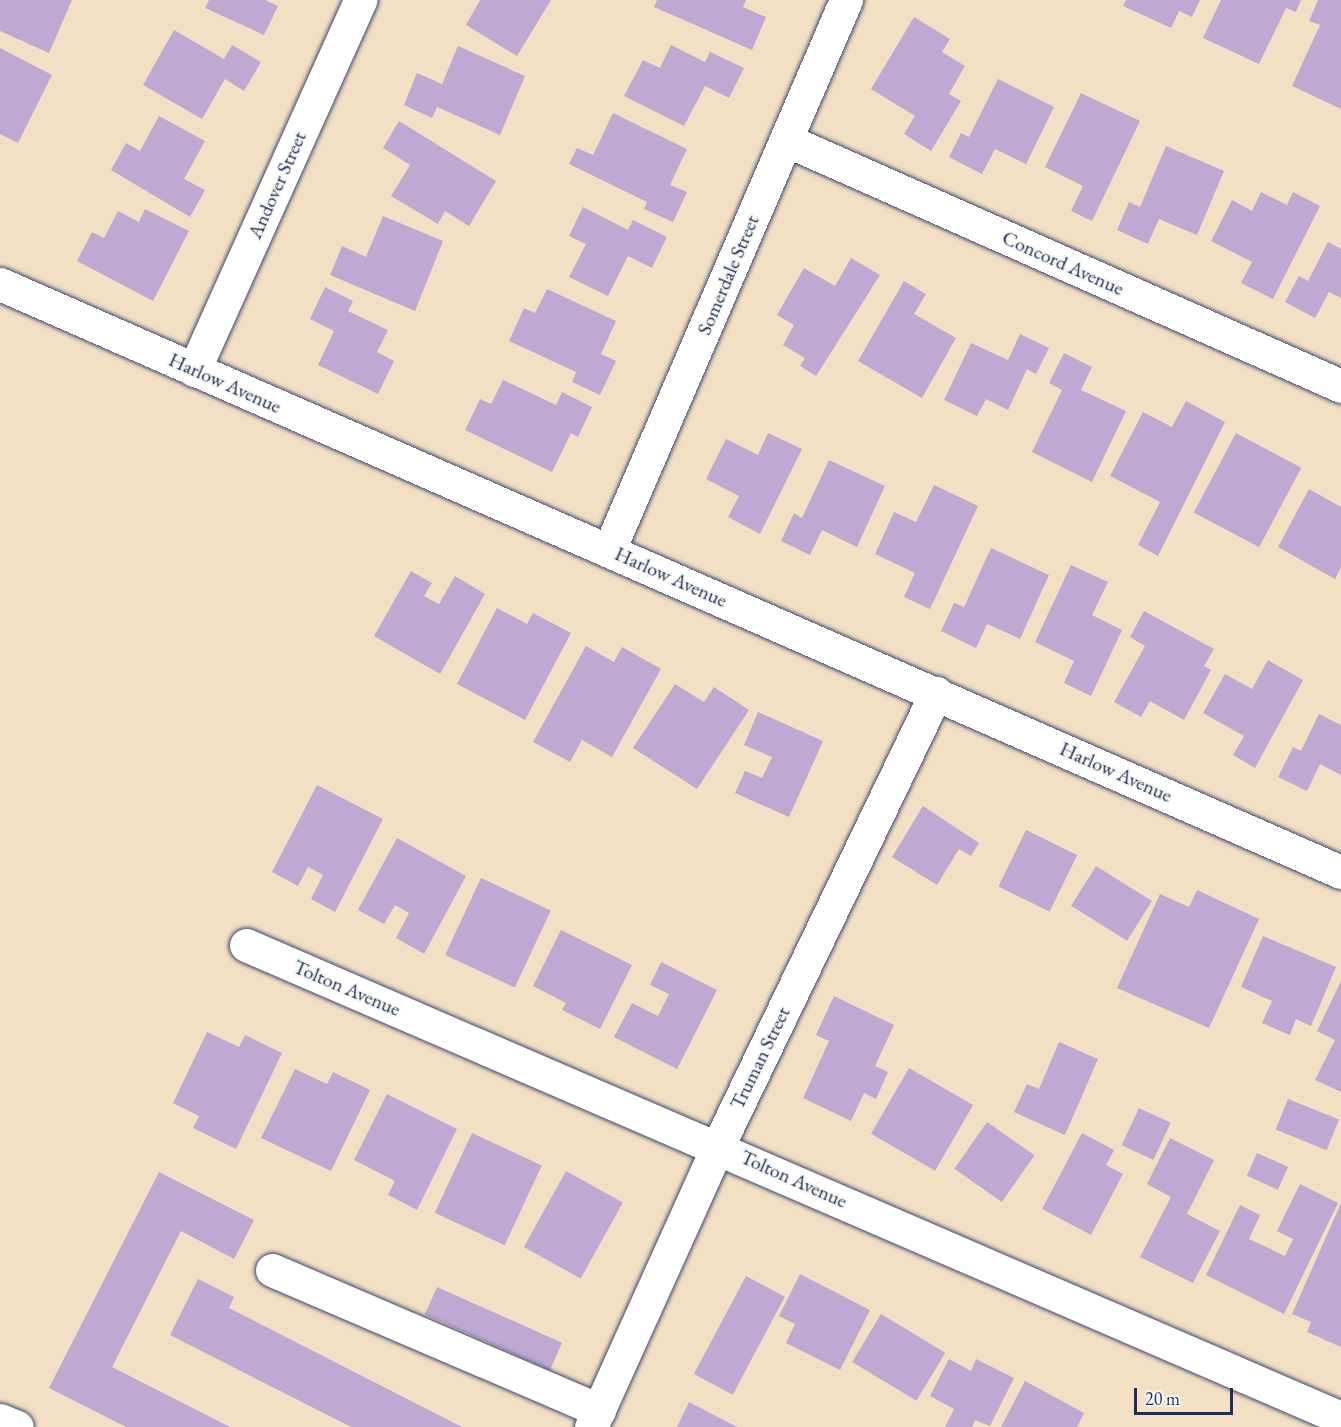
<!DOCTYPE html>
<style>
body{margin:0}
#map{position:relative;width:1341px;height:1427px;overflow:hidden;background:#f3dfc4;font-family:"EB Garamond",serif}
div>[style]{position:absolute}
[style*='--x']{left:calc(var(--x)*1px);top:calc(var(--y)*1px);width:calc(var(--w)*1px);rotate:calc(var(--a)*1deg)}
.building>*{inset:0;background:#bfa9d2;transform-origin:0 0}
.roads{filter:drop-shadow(0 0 2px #3b496d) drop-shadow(0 0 2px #3b496d)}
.street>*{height:33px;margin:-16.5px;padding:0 16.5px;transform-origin:16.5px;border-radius:16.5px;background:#fff}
.primary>*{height:33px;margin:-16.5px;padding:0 16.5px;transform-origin:16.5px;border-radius:16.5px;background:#fff}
span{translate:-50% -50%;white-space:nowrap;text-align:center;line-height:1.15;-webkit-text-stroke:4.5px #f6f6f2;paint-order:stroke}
.street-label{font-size:20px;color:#1b2f5e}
.scale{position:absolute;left:1134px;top:1388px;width:99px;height:27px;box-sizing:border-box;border:3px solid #1b2f5e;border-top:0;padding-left:8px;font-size:18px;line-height:21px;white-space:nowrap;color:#1b2f5e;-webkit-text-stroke:4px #f6f6f2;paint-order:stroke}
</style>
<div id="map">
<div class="building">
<div style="clip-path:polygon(0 0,72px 0,49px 53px,0 31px)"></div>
<div style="clip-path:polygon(209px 0,265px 0,278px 6px,264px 35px,205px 8px)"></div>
<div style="clip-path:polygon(480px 0,551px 0,517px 56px,466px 25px)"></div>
<div style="clip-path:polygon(657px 0,746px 0,743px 7px,766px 17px,752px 50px,654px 7px)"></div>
<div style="clip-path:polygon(1126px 0,1200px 0,1192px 17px,1179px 11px,1171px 28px,1123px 6px)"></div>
<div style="clip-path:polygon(1221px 0,1301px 0,1296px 12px,1286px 8px,1259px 64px,1203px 38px)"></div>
<div style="clip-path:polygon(1318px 0,1341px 0,1341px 109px,1292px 86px,1320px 25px,1309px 21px)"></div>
<div style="clip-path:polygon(914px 17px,950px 39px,942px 52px,965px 66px,949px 94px,961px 101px,931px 151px,904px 134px,915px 116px,871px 89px)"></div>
<div style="clip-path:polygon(174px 30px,224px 59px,232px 45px,261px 62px,244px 91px,225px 79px,202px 119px,143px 85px)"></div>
<div style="clip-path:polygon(671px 45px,705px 62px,710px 52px,744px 68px,729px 98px,705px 86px,684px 126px,624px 96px,643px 60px,660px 68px)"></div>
<div style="clip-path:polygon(458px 46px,525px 76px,500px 135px,437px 107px,432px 118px,404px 105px,417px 73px,442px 84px)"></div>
<div style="clip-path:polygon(0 48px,52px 75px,18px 143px,0 134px)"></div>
<div style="clip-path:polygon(998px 79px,1054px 107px,1026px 164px,995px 149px,982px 174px,949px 157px,961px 133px,969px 137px)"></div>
<div style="clip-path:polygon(1081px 93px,1140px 121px,1092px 221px,1071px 211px,1083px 186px,1045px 167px)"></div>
<div style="clip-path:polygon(613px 113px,687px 149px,670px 185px,687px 192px,673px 222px,644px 209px,647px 202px,569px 164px,577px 148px,593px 155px)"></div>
<div style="clip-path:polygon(159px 116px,205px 141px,184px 179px,205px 190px,190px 217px,111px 170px,126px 143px,140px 151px)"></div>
<div style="clip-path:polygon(399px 121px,496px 181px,469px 226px,445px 211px,438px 224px,391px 196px,410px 165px,383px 148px)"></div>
<div style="clip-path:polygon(1166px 146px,1224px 171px,1197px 235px,1159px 219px,1148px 244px,1117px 230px,1129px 202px,1140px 207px)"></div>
<div style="clip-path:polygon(1261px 192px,1287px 205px,1293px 192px,1320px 206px,1273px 299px,1241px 283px,1252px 262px,1211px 241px,1232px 200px,1252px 211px)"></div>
<div style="clip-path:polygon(583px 207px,628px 230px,633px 220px,667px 237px,652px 268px,628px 256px,608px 296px,569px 277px,586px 244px,569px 236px)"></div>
<div style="clip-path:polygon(145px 209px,189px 231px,153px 301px,77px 261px,92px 232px,104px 238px,118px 211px,139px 222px)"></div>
<div style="clip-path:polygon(383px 216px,443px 241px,415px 311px,330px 275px,342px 246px,366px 257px)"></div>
<div style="clip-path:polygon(1328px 242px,1341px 249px,1341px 298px,1329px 292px,1315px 318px,1285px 302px,1299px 276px,1308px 281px)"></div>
<div style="clip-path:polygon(851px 258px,880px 275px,816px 376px,800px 366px,805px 358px,783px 345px,794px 325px,777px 315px,804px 268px,835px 286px)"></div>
<div style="clip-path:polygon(904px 281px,926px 294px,914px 314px,956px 338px,922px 398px,858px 361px)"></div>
<div style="clip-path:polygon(325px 287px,353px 301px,348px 311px,388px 330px,377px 352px,394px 361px,378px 394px,318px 365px,334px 331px,310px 319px)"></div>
<div style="clip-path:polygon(547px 289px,616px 321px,601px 354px,616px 361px,600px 395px,572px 382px,576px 372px,509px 341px,524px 308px,535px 313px)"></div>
<div style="clip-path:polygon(1020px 334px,1049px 348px,1036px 374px,1027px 369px,1008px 410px,986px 399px,977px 416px,944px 400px,971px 343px,1008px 360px)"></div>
<div style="clip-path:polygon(1064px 353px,1092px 367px,1081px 390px,1126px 411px,1092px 482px,1032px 452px,1062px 390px,1049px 383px)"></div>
<div style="clip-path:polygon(503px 380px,556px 405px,562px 392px,592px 407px,578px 437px,571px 433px,552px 472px,465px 430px,480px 399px,491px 404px)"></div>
<div style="clip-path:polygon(1186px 401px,1225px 422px,1158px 556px,1138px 545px,1160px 502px,1110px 476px,1143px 412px,1172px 427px)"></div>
<div style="clip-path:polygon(768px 433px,802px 449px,760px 534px,728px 517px,739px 496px,706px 479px,726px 439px,758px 455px)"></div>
<div style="left:1236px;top:433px;width:74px;height:90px;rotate:28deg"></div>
<div style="clip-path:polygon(829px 460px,885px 486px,857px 547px,822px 530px,810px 555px,781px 541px,794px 513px,802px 518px)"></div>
<div style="clip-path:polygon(934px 485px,978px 506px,930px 609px,904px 597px,915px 573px,875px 554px,894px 512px,916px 522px)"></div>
<div style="clip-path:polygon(1309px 489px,1341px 507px,1341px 567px,1335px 579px,1278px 547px)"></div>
<div style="clip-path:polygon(991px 548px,1049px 575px,1020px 639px,987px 624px,976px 648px,941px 631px,954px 603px,964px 607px)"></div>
<div style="clip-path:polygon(1071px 565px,1108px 582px,1092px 615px,1122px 630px,1091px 696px,1064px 683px,1074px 661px,1035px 642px)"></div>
<div style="clip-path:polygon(411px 571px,432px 583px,424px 596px,439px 604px,455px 576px,485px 594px,440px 674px,374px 636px)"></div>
<div style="clip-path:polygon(497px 608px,527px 624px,533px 613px,571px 633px,525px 720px,457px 684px)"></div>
<div style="clip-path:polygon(1144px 611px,1214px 649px,1204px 666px,1211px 670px,1184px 720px,1150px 701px,1141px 717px,1114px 702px,1145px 646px,1130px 637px)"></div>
<div style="clip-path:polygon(586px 646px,614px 662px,622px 647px,661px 669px,612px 757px,582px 740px,570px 762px,533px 742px)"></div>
<div style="clip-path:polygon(1268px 660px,1303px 680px,1255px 768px,1233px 755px,1244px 736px,1203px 713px,1225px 674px,1252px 689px)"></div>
<div style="clip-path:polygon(675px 684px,704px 702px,714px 687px,749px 710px,697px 789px,633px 748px)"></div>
<div style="clip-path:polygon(758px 712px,823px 741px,789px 817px,735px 793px,745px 771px,762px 778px,772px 757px,744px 745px)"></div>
<div style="clip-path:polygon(1319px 714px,1341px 725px,1341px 775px,1320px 764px,1307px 791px,1278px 777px,1293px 747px,1301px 751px)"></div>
<div style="clip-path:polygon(317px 785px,383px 819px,335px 912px,311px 899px,323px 875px,308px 867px,298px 886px,272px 872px)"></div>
<div style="clip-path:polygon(923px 806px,979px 843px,971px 856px,959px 849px,937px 885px,892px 857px)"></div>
<div style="left:1026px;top:830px;width:57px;height:63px;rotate:26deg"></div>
<div style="clip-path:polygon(397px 838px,466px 876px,424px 954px,396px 938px,409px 913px,395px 905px,384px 924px,358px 910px)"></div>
<div style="left:1096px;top:866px;width:66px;height:47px;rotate:32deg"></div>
<div style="left:481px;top:878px;width:77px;height:85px;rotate:25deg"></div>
<div style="clip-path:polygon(1197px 890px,1259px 919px,1209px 1028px,1117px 988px,1160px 894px,1189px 907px)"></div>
<div style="clip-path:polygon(561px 930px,632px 965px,600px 1029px,562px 1010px,566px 1003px,533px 986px)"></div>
<div style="clip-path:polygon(1263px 936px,1336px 967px,1311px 1026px,1296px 1019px,1290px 1035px,1262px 1023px,1272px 1001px,1241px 987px)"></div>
<div style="clip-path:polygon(661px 962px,717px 990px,677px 1069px,614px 1037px,632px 1003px,658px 1016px,669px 994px,650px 985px)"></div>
<div style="clip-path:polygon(1341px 981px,1341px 1092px,1315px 1080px,1335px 1040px,1317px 1031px)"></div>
<div style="clip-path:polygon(834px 996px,894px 1025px,875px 1066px,888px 1072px,876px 1099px,864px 1093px,851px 1121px,803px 1098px,829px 1041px,816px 1035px)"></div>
<div style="clip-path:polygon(207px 1032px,239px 1047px,245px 1035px,282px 1053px,236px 1149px,193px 1128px,199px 1116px,173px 1103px)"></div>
<div style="clip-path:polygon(1059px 1042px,1098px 1059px,1065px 1135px,1014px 1112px,1027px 1084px,1039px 1089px)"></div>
<div style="left:909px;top:1068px;width:74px;height:76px;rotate:30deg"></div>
<div style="clip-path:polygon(295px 1069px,327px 1084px,333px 1072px,370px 1090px,331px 1171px,261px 1138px)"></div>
<div style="clip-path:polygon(387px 1094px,457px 1129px,417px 1210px,388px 1195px,395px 1181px,354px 1160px)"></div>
<div style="left:1288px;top:1099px;width:55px;height:33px;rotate:22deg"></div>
<div style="left:1139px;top:1108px;width:35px;height:41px;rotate:25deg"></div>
<div style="left:987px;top:1122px;width:58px;height:57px;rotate:35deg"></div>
<div style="left:472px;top:1133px;width:77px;height:88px;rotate:25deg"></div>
<div style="clip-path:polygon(1082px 1133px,1114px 1150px,1106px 1165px,1123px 1174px,1091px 1235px,1042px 1209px)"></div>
<div style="clip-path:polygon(1170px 1138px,1214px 1160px,1187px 1214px,1220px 1231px,1193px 1283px,1140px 1257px,1171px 1197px,1147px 1184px)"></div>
<div style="left:1257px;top:1153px;width:34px;height:25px;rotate:24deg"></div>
<div style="left:566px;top:1171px;width:65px;height:87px;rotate:29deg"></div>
<div style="clip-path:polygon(159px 1172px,254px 1220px,234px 1259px,181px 1231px,112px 1367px,230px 1427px,126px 1427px,49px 1388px)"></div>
<div style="clip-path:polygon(1300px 1184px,1338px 1203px,1284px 1314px,1206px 1275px,1240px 1205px,1260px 1215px,1249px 1239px,1285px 1256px,1293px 1239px,1277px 1231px)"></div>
<div style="clip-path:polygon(1341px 1203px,1341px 1347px,1307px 1332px,1311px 1322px,1292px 1314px)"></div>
<div style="clip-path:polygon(800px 1274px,870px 1310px,840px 1370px,786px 1343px,795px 1324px,779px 1316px)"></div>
<div style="left:746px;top:1276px;width:44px;height:111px;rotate:28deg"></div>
<div style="clip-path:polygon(198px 1279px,234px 1297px,229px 1308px,462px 1427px,351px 1427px,170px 1335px)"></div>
<div style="left:437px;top:1287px;width:137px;height:30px;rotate:24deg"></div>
<div style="left:881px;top:1314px;width:75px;height:56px;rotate:31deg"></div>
<div style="clip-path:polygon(949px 1359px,971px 1371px,976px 1359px,1014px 1378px,990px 1426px,975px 1420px,972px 1427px,945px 1427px,954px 1409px,930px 1396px)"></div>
<div style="clip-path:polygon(1025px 1381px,1084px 1413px,1077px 1427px,1001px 1427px)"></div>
<div style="clip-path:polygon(689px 1402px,737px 1427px,677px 1427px)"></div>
</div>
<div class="roads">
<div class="street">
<div style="--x:786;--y:140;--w:607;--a:23.9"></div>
<div style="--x:0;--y:284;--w:1464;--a:23.68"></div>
<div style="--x:194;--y:370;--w:406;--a:-65.8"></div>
<div style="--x:609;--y:550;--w:599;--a:-66.69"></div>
<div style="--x:246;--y:945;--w:1193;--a:23.36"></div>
<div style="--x:272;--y:1270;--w:356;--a:23.2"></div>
<div style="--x:591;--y:1427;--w:308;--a:-65.7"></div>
<div style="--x:718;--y:1146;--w:503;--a:-64.3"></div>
</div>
<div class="primary">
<div style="--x:0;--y:1420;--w:18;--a:22"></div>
</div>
</div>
<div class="street-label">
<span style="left:277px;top:185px;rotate:-66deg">Andover Street</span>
<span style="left:1063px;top:263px;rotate:24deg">Concord Avenue</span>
<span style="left:728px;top:275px;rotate:-67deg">Somerdale Street</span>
<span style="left:225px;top:383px;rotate:24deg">Harlow Avenue</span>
<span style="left:671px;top:577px;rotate:24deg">Harlow Avenue</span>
<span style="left:1116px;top:772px;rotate:24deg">Harlow Avenue</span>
<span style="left:347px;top:988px;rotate:23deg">Tolton Avenue</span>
<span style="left:760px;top:1058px;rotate:-64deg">Truman Street</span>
<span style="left:794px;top:1179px;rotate:24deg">Tolton Avenue</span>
</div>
<div class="scale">20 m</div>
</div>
